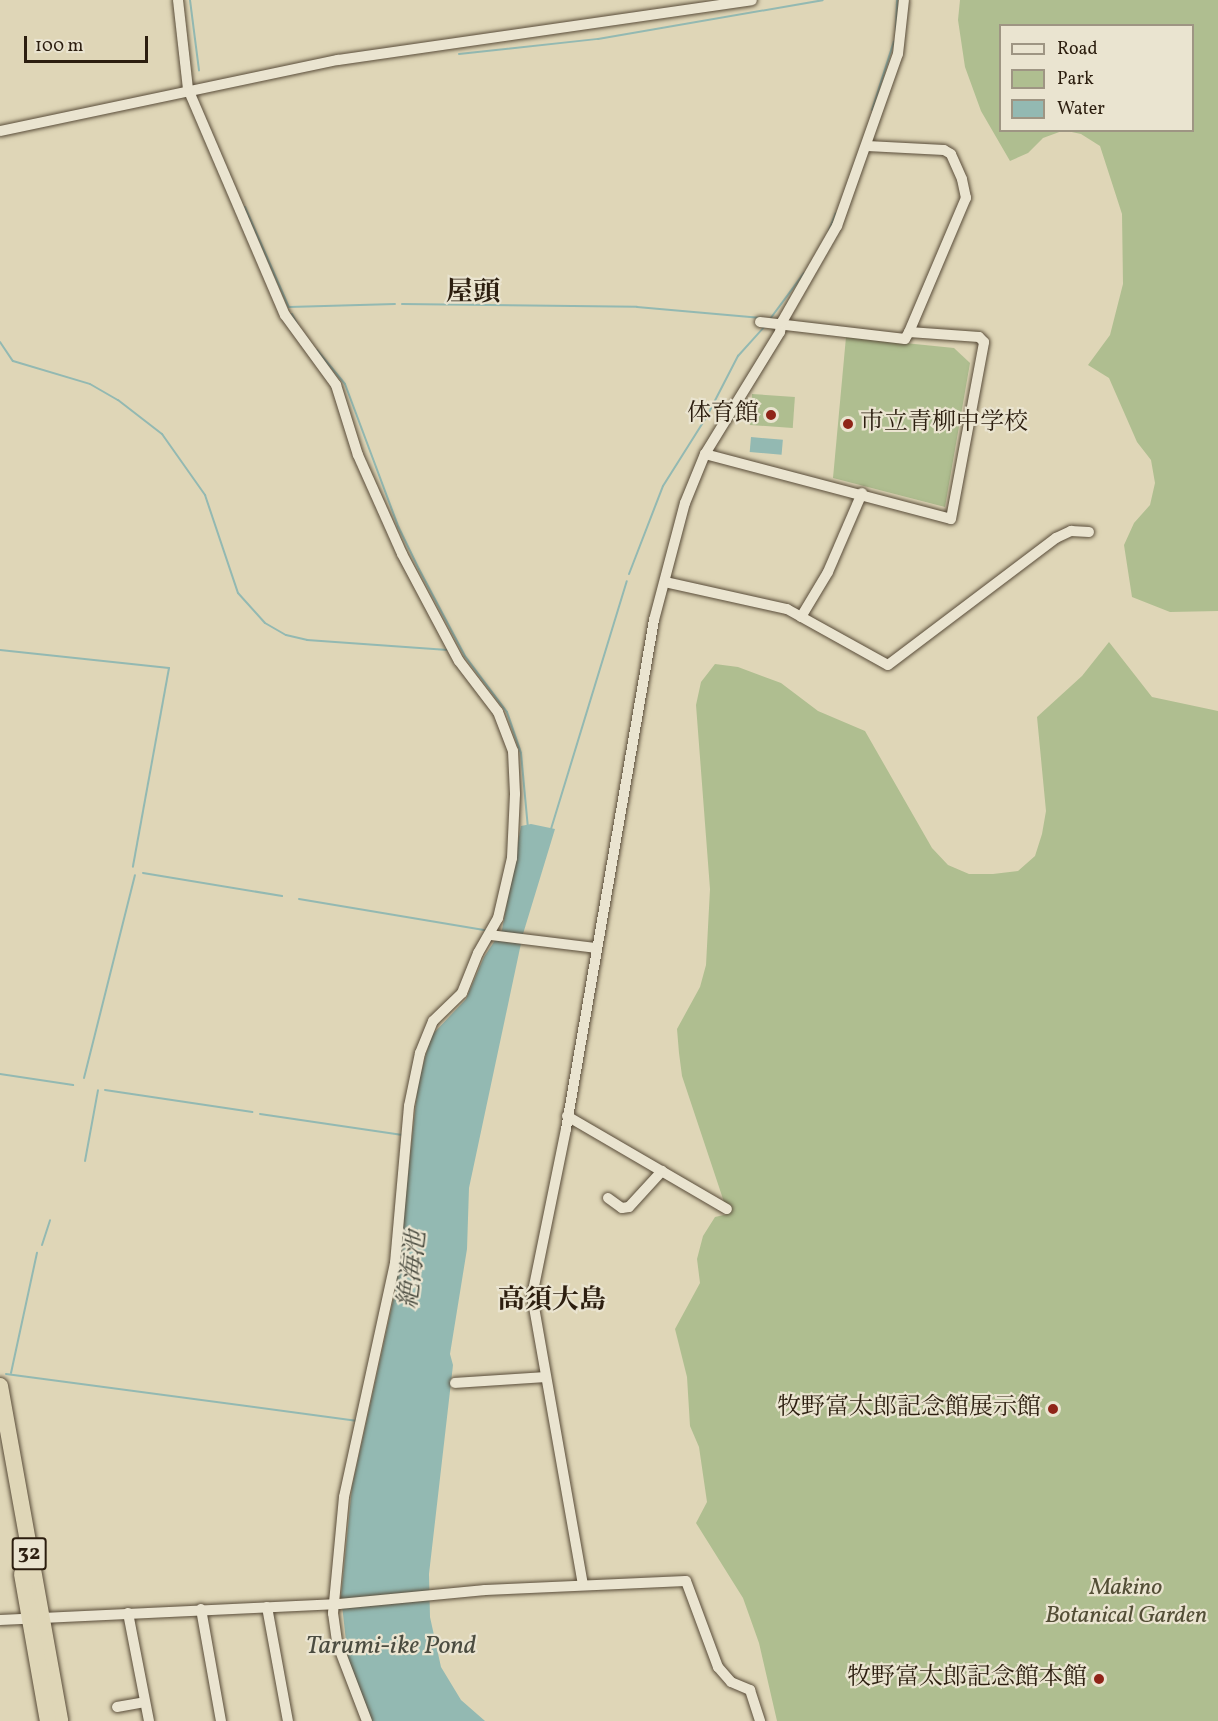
<!DOCTYPE html>
<meta charset="utf-8">
<style>
body{margin:0}
#map{position:relative;width:1218px;height:1721px;overflow:hidden;background:#dfd6b7;font-family:Vollkorn,"Noto Serif JP",serif}
div>[style]{position:absolute}
[style*='--x']{left:calc(var(--x)*1px);top:calc(var(--y)*1px);width:calc(var(--w)*1px);rotate:calc(var(--a)*1deg)}
.green>*{inset:0;background:#afbe90;transform-origin:0 0}
.water>*{inset:0;background:#93b9b2;transform-origin:0 0}
.stream>*{height:2px;margin:-1px;padding:0 1px;transform-origin:1px;border-radius:1px;background:#93b9b2}
.roads{filter:drop-shadow(0 0 2px #594c39) drop-shadow(0 0 2px #594c39)}
.minor>*{height:10px;margin:-5px;padding:0 5px;transform-origin:5px;border-radius:5px;background:#eae4d0}
.highway>*{height:16px;margin:-8px;padding:0 8px;transform-origin:8px;border-radius:8px;background:#dfd6b7}
.dots>*{width:16px;height:16px;translate:-50% -50%;box-sizing:border-box;border:3px solid #eae4d0;border-radius:50%}
span{translate:-50% -50%;white-space:nowrap;text-align:center;line-height:1.15;-webkit-text-stroke:4.5px #eae4d0;paint-order:stroke}
.shield-label span{padding:2px 4px;background:#eae4d0;border:2px solid;border-radius:4px;-webkit-text-stroke-width:0}
.shield-label{font-size:22px;color:#2c1e0f;font-weight:700}
.poi-label{font-size:24px;color:#2c1e0f}
.right{translate:-100% -50%;text-align:right}
.left{translate:0 -50%;text-align:left}
.park-label{font-size:24px;color:#534e36;font-style:italic}
.water-label{font-size:26px;color:#4b4c40;font-style:italic}
.quarter-label{font-size:27px;color:#2c1e0f;font-weight:700}
.legend{position:absolute;left:999px;top:24px;width:195px;height:108px;box-sizing:border-box;background:#eae4d0;border:2px solid #9e9583;margin:0;padding:8px 10px;list-style:none;font-size:18px;color:#2c1e0f}
.legend li{display:flex;align-items:center;gap:12px;height:30px}
.legend b{width:30px;border:2px solid #9e9583}
.scale{position:absolute;left:24px;top:36px;width:124px;height:27px;box-sizing:border-box;border:3px solid #2c1e0f;border-top:0;padding-left:8px;font-size:18px;line-height:21px;white-space:nowrap;color:#2c1e0f;-webkit-text-stroke:4px #eae4d0;paint-order:stroke}
</style>
<div id="map">
<div class="green">
<div style="clip-path:polygon(960px 0,1218px 0,1218px 611px,1170px 612px,1132px 597px,1124px 545px,1134px 523px,1150px 505px,1155px 483px,1151px 460px,1137px 442px,1109px 378px,1088px 365px,1110px 335px,1123px 284px,1122px 214px,1100px 146px,1081px 134px,1067px 131px,1192px 130px,1192px 26px,1000px 26px,1000px 130px,1062px 131px,1043px 138px,1028px 153px,1010px 161px,981px 111px,965px 67px,958px 20px)"></div>
<div style="clip-path:polygon(846px 337px,954px 348px,970px 363px,945px 507px,833px 478px)"></div>
<div style="left:752px;top:394px;width:43px;height:31px;rotate:4deg"></div>
<div style="clip-path:polygon(1109px 642px,1152px 697px,1218px 711px,1218px 1721px,777px 1721px,759px 1643px,743px 1598px,696px 1523px,707px 1502px,699px 1447px,690px 1426px,687px 1377px,675px 1329px,700px 1283px,697px 1259px,703px 1236px,715px 1217px,728px 1214px,682px 1076px,679px 1053px,677px 1029px,700px 987px,706px 965px,710px 889px,696px 705px,701px 682px,715px 664px,738px 667px,781px 683px,818px 711px,865px 731px,932px 848px,948px 865px,969px 874px,993px 874px,1018px 871px,1035px 856px,1042px 834px,1046px 811px,1037px 717px,1082px 676px)"></div>
</div>
<div class="water">
<div style="left:751px;top:437px;width:32px;height:15px;rotate:5deg"></div>
<div style="clip-path:polygon(531px 824px,555px 829px,523px 934px,469px 1188px,467px 1249px,450px 1354px,453px 1365px,429px 1574px,430px 1617px,441px 1667px,461px 1700px,485px 1721px,372px 1721px,348px 1659px,341px 1596px,352px 1487px,395px 1292px,418px 1084px,431px 1036px,466px 999px,484px 957px,502px 930px,521px 826px)"></div>
</div>
<div class="stream">
<div style="--x:190;--y:0;--w:71;--a:82.7"></div>
<div style="--x:896;--y:30;--w:30;--a:-88"></div>
<div style="--x:459;--y:54;--w:140;--a:-6.2"></div>
<div style="--x:598;--y:39;--w:228;--a:-9.8"></div>
<div style="--x:872;--y:110;--w:72;--a:-72.3"></div>
<div style="--x:245;--y:207;--w:109;--a:66.3"></div>
<div style="--x:289;--y:307;--w:106;--a:-1.6"></div>
<div style="--x:829;--y:230;--w:18;--a:-68"></div>
<div style="--x:402;--y:304;--w:235;--a:0.7"></div>
<div style="--x:637;--y:307;--w:125;--a:5"></div>
<div style="--x:292;--y:314;--w:11;--a:63"></div>
<div style="--x:770;--y:319;--w:57;--a:-53.5"></div>
<div style="--x:0;--y:342;--w:23;--a:56"></div>
<div style="--x:13;--y:361;--w:80;--a:16.6"></div>
<div style="--x:90;--y:384;--w:32;--a:30"></div>
<div style="--x:118;--y:400;--w:56;--a:37.7"></div>
<div style="--x:162;--y:434;--w:75;--a:54.8"></div>
<div style="--x:205;--y:495;--w:103;--a:71.4"></div>
<div style="--x:238;--y:593;--w:40;--a:48"></div>
<div style="--x:265;--y:623;--w:24;--a:30"></div>
<div style="--x:286;--y:635;--w:22;--a:13"></div>
<div style="--x:307;--y:640;--w:141;--a:4.1"></div>
<div style="--x:317;--y:350;--w:44;--a:50.5"></div>
<div style="--x:345;--y:384;--w:152;--a:69.5"></div>
<div style="--x:398;--y:526;--w:48;--a:64"></div>
<div style="--x:419;--y:569;--w:98;--a:62.1"></div>
<div style="--x:465;--y:656;--w:70;--a:53.1"></div>
<div style="--x:507;--y:712;--w:43;--a:71.1"></div>
<div style="--x:521;--y:753;--w:75;--a:84.7"></div>
<div style="--x:629;--y:574;--w:94;--a:-68.9"></div>
<div style="--x:663;--y:486;--w:83;--a:-57.8"></div>
<div style="--x:707;--y:416;--w:68;--a:-62.7"></div>
<div style="--x:738;--y:356;--w:40;--a:-48"></div>
<div style="--x:0;--y:650;--w:170;--a:6.1"></div>
<div style="--x:169;--y:668;--w:202;--a:100.3"></div>
<div style="--x:551;--y:829;--w:259;--a:-73"></div>
<div style="--x:143;--y:873;--w:141;--a:9.4"></div>
<div style="--x:299;--y:899;--w:189;--a:9.5"></div>
<div style="--x:0;--y:1074;--w:74;--a:8.6"></div>
<div style="--x:84;--y:1078;--w:209;--a:-75.9"></div>
<div style="--x:105;--y:1090;--w:149;--a:8.5"></div>
<div style="--x:260;--y:1114;--w:144;--a:8.4"></div>
<div style="--x:85;--y:1161;--w:72;--a:-79.6"></div>
<div style="--x:42;--y:1245;--w:26;--a:-72"></div>
<div style="--x:11;--y:1373;--w:123;--a:-77.8"></div>
<div style="--x:6;--y:1374;--w:353;--a:7.6"></div>
</div>
<div class="roads">
<div class="minor">
<div style="--x:178;--y:0;--w:90;--a:83.6"></div>
<div style="--x:188;--y:89;--w:246;--a:66.8"></div>
<div style="--x:285;--y:315;--w:87;--a:53.9"></div>
<div style="--x:336;--y:385;--w:73;--a:72.6"></div>
<div style="--x:358;--y:455;--w:108;--a:66"></div>
<div style="--x:402;--y:554;--w:121;--a:62"></div>
<div style="--x:459;--y:661;--w:64;--a:52.6"></div>
<div style="--x:498;--y:712;--w:42;--a:69"></div>
<div style="--x:513;--y:751;--w:43;--a:87.3"></div>
<div style="--x:515;--y:794;--w:64;--a:92.7"></div>
<div style="--x:512;--y:858;--w:62;--a:103.1"></div>
<div style="--x:498;--y:918;--w:40;--a:119.7"></div>
<div style="--x:478;--y:953;--w:43;--a:111.8"></div>
<div style="--x:462;--y:993;--w:40;--a:136"></div>
<div style="--x:433;--y:1021;--w:35;--a:112"></div>
<div style="--x:420;--y:1053;--w:54;--a:101.7"></div>
<div style="--x:409;--y:1106;--w:158;--a:95.1"></div>
<div style="--x:395;--y:1263;--w:239;--a:102.3"></div>
<div style="--x:344;--y:1497;--w:117;--a:95.4"></div>
<div style="--x:333;--y:1613;--w:30;--a:82"></div>
<div style="--x:337;--y:1643;--w:84;--a:69"></div>
<div style="--x:0;--y:131;--w:345;--a:-11.9"></div>
<div style="--x:338;--y:60;--w:418;--a:-8.2"></div>
<div style="--x:760;--y:322;--w:146;--a:6.7"></div>
<div style="--x:905;--y:339;--w:8;--a:-60"></div>
<div style="--x:909;--y:332;--w:146;--a:-67"></div>
<div style="--x:966;--y:198;--w:19;--a:-102"></div>
<div style="--x:962;--y:179;--w:27;--a:-114"></div>
<div style="--x:951;--y:154;--w:8;--a:-150"></div>
<div style="--x:944;--y:150;--w:77;--a:-177"></div>
<div style="--x:705;--y:454;--w:254;--a:14.8"></div>
<div style="--x:951;--y:519;--w:180;--a:-79.4"></div>
<div style="--x:984;--y:342;--w:7;--a:-135"></div>
<div style="--x:979;--y:337;--w:70;--a:-175.9"></div>
<div style="--x:665;--y:582;--w:125;--a:12.5"></div>
<div style="--x:787;--y:609;--w:115;--a:29"></div>
<div style="--x:888;--y:665;--w:211;--a:-37.1"></div>
<div style="--x:1056;--y:538;--w:17;--a:-25"></div>
<div style="--x:1071;--y:531;--w:18;--a:3"></div>
<div style="--x:801;--y:617;--w:52;--a:-59"></div>
<div style="--x:828;--y:572;--w:86;--a:-66.7"></div>
<div style="--x:490;--y:935;--w:107;--a:7"></div>
<div style="--x:567;--y:1116;--w:185;--a:30.2"></div>
<div style="--x:608;--y:1198;--w:17;--a:36"></div>
<div style="--x:622;--y:1208;--w:7;--a:-8"></div>
<div style="--x:629;--y:1207;--w:49;--a:-47.5"></div>
<div style="--x:455;--y:1383;--w:90;--a:-3.8"></div>
<div style="--x:583;--y:1585;--w:293;--a:-100"></div>
<div style="--x:532;--y:1296;--w:170;--a:-78.5"></div>
<div style="--x:566;--y:1129;--w:517;--a:-80.19"></div>
<div style="--x:654;--y:620;--w:121;--a:-75.2"></div>
<div style="--x:685;--y:503;--w:53;--a:-67.8"></div>
<div style="--x:705;--y:454;--w:143;--a:-58.4"></div>
<div style="--x:780;--y:332;--w:10;--a:-79"></div>
<div style="--x:782;--y:322;--w:111;--a:-60.2"></div>
<div style="--x:837;--y:226;--w:182;--a:-70.5"></div>
<div style="--x:898;--y:54;--w:54;--a:-83.7"></div>
<div style="--x:267;--y:1607;--w:116;--a:79.6"></div>
<div style="--x:201;--y:1609;--w:114;--a:79.9"></div>
<div style="--x:128;--y:1613;--w:110;--a:79"></div>
<div style="--x:0;--y:1620;--w:339;--a:-2.7"></div>
<div style="--x:339;--y:1604;--w:147;--a:-5.5"></div>
<div style="--x:485;--y:1590;--w:201;--a:-2.6"></div>
<div style="--x:686;--y:1581;--w:92;--a:69.6"></div>
<div style="--x:718;--y:1667;--w:20;--a:49"></div>
<div style="--x:731;--y:1682;--w:21;--a:23"></div>
<div style="--x:750;--y:1690;--w:33;--a:72"></div>
<div style="--x:117;--y:1707;--w:28;--a:-10"></div>
</div>
<div class="highway">
<div style="--x:0;--y:1386;--w:340;--a:79.8"></div>
<div style="--x:22;--y:1574;--w:149;--a:80"></div>
</div>
</div>
<div class="dots">
<div style="left:771px;top:415px;background:#8f2418"></div>
<div style="left:848px;top:424px;background:#8f2418"></div>
<div style="left:1053px;top:1409px;background:#8f2418"></div>
<div style="left:1099px;top:1679px;background:#8f2418"></div>
</div>
<div class="shield-label">
<span style="left:29px;top:1554px">32</span>
</div>
<div class="poi-label">
<span class="right" style="left:759px;top:415px">体育館</span>
<span class="left" style="left:860px;top:424px">市立青柳中学校</span>
<span class="right" style="left:1041px;top:1409px">牧野富太郎記念館展示館</span>
<span class="right" style="left:1087px;top:1679px">牧野富太郎記念館本館</span>
</div>
<div class="park-label">
<span style="left:1126px;top:1603px">Makino<br>Botanical Garden</span>
</div>
<div class="water-label">
<span style="left:414px;top:1270px;rotate:-83deg">絶海池</span>
<span style="left:391px;top:1647px">Tarumi-ike Pond</span>
</div>
<div class="quarter-label">
<span style="left:473px;top:294px">屋頭</span>
<span style="left:552px;top:1302px">高須大島</span>
</div>
<ul class="legend">
<li><b style="height:8px;background:#eae4d0"></b>Road</li>
<li><b style="height:16px;background:#afbe90"></b>Park</li>
<li><b style="height:16px;background:#93b9b2"></b>Water</li>
</ul>
<div class="scale">100 m</div>
</div>
